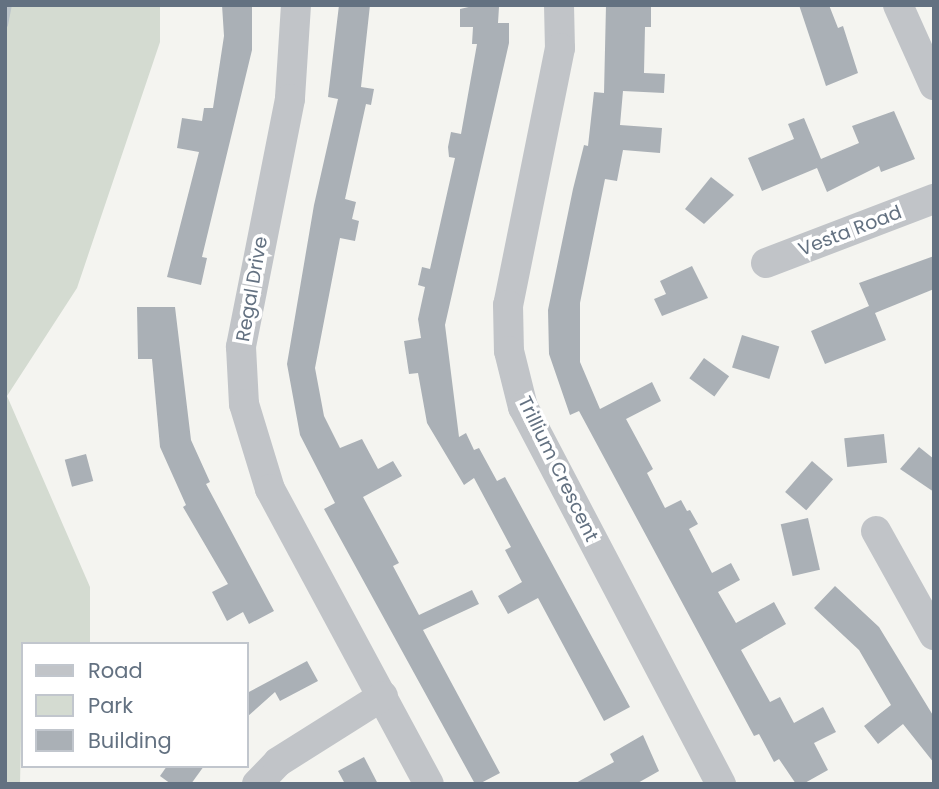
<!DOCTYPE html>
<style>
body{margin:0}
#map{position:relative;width:939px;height:789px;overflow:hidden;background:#f4f4f0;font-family:Poppins,sans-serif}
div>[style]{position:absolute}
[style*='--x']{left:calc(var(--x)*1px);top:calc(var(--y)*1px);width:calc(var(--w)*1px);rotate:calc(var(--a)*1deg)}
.green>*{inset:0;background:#d4dbd1}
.stream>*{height:6px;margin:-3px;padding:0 3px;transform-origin:3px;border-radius:3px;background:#bcc5cb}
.building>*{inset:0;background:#aab0b6;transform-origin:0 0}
.minor>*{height:30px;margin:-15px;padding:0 15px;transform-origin:15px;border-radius:15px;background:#c1c4c8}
span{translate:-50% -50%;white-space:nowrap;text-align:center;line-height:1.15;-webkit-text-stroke:7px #fff;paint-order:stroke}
.street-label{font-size:19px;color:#637181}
.frame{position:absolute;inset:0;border:7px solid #637181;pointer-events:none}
.legend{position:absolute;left:21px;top:642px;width:228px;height:126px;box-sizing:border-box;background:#fff;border:2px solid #c1c6cd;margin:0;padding:9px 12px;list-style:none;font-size:21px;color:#637181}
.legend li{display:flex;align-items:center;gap:14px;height:35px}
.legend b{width:35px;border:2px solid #c1c6cd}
</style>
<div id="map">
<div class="green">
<div style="clip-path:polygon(5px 5px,160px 5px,160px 42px,77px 288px,7px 396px,90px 587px,90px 644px,23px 644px,20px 784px,5px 784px)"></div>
</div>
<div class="stream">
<div style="--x:5;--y:25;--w:20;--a:-79"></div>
</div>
<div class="building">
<div style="clip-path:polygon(222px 5px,252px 5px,252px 50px,202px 257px,207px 258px,201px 285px,167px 277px,199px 152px,177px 148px,182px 118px,202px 121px,204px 108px,213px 108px,224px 36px)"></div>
<div style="clip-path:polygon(339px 5px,370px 5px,361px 87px,374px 89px,371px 105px,366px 104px,345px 199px,356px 202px,352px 219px,359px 221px,355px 241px,340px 238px,315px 368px,324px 416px,340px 448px,362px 439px,378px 469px,393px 461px,402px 476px,363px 497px,399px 563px,393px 566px,419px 615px,472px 590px,479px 604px,423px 630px,500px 773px,479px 784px,475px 784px,324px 509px,335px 503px,300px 435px,287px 364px,314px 205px,338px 99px,328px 97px)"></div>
<div style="clip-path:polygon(606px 5px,651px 5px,651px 27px,645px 27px,644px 73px,665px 74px,664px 93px,623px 91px,620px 125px,662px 128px,660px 153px,623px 150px,617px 181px,605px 179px,580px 303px,580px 362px,600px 409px,652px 382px,661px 401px,626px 419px,653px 469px,647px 473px,665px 508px,681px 500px,687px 511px,690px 510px,698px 524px,689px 529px,712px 573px,731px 563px,740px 580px,718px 592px,736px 623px,774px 602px,786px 624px,741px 650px,770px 702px,780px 697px,794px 723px,823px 707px,836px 732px,814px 743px,828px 770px,803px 784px,796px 784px,779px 759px,774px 762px,759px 734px,754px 736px,579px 411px,570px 415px,549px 354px,548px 310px,573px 189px,584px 145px,588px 146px,594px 92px,604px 93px)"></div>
<div style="clip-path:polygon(799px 5px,829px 5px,838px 28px,843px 26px,858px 73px,826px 86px)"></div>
<div style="clip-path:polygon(473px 6px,499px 7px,498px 23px,509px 23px,509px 43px,445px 325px,459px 437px,466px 433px,474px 450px,479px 448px,497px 481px,505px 477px,630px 707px,604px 721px,538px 598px,508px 614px,498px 596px,522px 582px,505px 550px,511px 547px,474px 478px,464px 485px,427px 423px,418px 373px,409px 374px,404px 341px,421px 338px,418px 319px,425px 287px,418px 285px,422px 267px,430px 269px,455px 158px,449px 157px,448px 147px,451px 132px,461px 134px,477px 44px,472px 44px,473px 27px,460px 27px,460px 9px)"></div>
<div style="clip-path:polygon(894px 111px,915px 159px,881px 172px,879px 166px,827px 192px,817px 168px,762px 191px,748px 158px,794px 139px,788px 124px,804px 118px,821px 159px,859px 143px,852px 126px)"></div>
<div style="clip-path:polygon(711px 177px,734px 195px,704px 224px,685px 209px)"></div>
<div style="clip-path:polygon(934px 256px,934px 289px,875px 313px,886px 340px,825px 364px,811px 331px,869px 306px,859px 283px)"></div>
<div style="clip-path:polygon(692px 266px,708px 298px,662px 316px,654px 299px,666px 294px,660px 281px)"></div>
<div style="clip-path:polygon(137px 307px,175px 307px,191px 440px,210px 482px,206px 484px,274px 611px,249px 624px,243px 612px,227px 621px,212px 592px,228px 584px,183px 507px,186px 505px,160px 447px,152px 359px,138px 359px)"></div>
<div style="left:742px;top:335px;width:39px;height:34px;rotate:17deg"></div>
<div style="left:704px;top:358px;width:31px;height:25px;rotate:36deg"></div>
<div style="left:884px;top:434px;width:29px;height:40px;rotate:84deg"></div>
<div style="clip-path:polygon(919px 447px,934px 459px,934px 492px,900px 469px)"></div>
<div style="left:86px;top:454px;width:28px;height:22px;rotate:75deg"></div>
<div style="left:812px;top:461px;width:28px;height:41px;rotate:41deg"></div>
<div style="left:808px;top:518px;width:53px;height:28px;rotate:77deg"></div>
<div style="clip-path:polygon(835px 586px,879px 627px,934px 717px,934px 763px,903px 724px,878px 744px,864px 726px,891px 705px,859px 650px,814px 608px)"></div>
<div style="clip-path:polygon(307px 661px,318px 681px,280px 701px,275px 692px,247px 717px,247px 693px)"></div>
<div style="clip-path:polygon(643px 735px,659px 771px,636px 784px,574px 784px,614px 762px,610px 754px)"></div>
<div style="clip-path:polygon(364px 757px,378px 784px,345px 784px,338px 771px)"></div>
<div style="clip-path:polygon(167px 766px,204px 766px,191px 784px,171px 784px,160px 776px)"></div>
</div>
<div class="minor">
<div style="--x:296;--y:5;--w:94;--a:93.7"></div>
<div style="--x:290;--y:99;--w:253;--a:101.2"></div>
<div style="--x:241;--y:347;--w:57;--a:87"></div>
<div style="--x:244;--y:404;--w:89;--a:73"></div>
<div style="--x:270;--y:489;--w:335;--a:61.7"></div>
<div style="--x:559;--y:5;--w:43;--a:88.7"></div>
<div style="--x:560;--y:48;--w:262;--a:101.4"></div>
<div style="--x:508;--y:305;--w:46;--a:88.8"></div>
<div style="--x:509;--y:351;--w:58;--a:76"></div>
<div style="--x:523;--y:407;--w:426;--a:62.3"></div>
<div style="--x:898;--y:5;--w:88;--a:65.8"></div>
<div style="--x:766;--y:263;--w:180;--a:-20.9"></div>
<div style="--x:876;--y:531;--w:119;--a:60.9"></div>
<div style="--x:257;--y:784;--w:30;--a:-46"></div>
<div style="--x:278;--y:762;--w:124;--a:-32.2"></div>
</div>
<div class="street-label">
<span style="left:850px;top:231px;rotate:-21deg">Vesta Road</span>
<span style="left:252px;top:289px;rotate:-80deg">Regal Drive</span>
<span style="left:558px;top:469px;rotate:64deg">Trillium Crescent</span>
</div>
<div class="frame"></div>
<ul class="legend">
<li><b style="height:9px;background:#c1c4c8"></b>Road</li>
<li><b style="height:19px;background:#d4dbd1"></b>Park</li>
<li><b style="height:19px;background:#aab0b6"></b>Building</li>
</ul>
</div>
